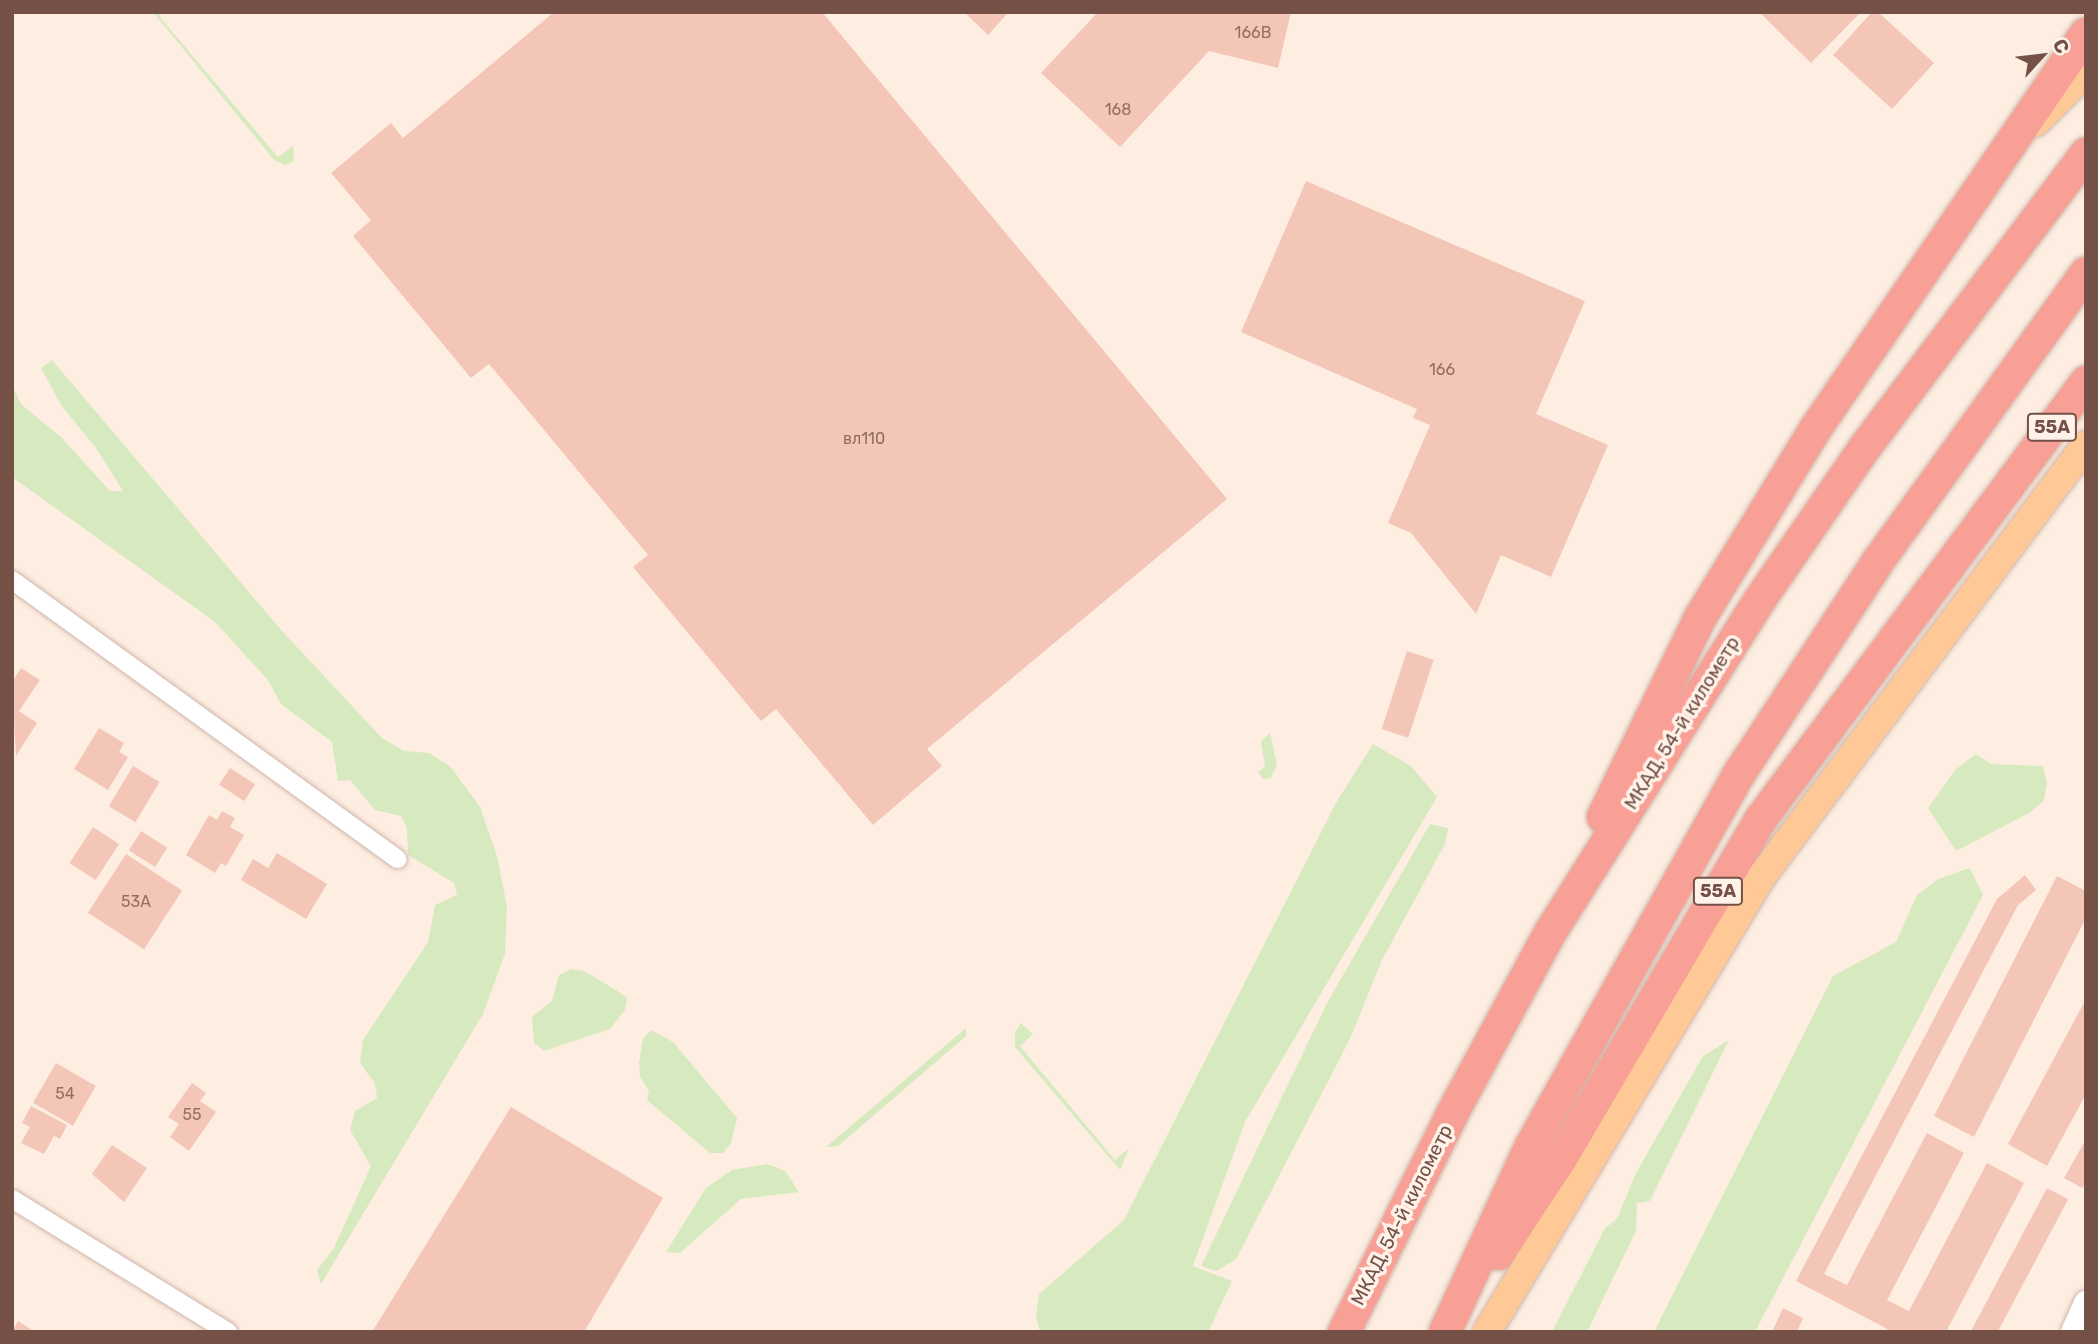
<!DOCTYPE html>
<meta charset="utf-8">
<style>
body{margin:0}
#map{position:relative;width:2098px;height:1344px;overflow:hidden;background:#fdeee1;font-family:Rubik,sans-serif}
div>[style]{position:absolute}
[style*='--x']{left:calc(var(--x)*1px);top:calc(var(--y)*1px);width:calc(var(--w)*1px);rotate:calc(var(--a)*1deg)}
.green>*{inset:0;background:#d7eabf}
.building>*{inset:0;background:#f3c6b8;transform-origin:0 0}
.roads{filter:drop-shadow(0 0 2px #d0b5ab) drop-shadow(0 0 2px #d0b5ab)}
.street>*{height:18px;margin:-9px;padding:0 9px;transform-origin:9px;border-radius:9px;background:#fff}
.secondary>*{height:24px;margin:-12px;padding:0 12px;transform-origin:12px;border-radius:12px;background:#fff}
.primary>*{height:28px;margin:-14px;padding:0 14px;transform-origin:14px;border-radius:14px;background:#fec897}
.highway>*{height:32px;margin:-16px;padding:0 16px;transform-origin:16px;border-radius:16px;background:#f9a096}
span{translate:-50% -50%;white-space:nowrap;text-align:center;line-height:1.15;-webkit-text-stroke:7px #fff2e8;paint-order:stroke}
.number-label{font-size:16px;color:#946e63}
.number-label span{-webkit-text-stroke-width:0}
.shield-label span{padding:2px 5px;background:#fff2e8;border:2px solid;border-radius:5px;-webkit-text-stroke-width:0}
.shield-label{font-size:18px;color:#745047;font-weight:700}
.street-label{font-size:19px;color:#745047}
.frame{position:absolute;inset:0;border:14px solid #745047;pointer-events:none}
.north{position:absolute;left:2007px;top:21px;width:70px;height:70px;-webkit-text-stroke:5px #fff2e8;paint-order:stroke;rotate:63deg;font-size:19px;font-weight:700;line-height:28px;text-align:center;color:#745047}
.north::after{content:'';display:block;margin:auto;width:24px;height:32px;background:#745047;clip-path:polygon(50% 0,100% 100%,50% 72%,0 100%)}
</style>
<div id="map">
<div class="green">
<div style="clip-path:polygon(153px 12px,162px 12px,159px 16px,278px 157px,293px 146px,294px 161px,285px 165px,274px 160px)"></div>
<div style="clip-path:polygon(52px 360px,282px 631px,382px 738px,404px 751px,429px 753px,451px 767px,480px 807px,497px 856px,507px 907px,505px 954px,483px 1014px,321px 1284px,317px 1270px,334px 1248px,371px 1166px,350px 1130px,355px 1111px,377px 1098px,375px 1084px,360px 1063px,363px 1040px,428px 942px,435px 905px,457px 895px,454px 883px,408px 855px,407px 828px,401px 816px,375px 810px,350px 780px,338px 781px,332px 742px,281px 704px,268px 680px,214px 621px,12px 477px,12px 385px,21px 404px,61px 437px,110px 491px,123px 491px,96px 448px,61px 405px,41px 368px)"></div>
<div style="clip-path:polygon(1270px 733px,1277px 765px,1271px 778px,1263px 779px,1258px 772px,1265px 767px,1261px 741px)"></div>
<div style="clip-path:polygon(1373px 744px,1411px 766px,1437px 797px,1245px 1122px,1193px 1266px,1232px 1281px,1208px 1332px,1040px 1332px,1036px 1317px,1039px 1294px,1124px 1220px,1336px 803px)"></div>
<div style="clip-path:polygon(1976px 754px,1991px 764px,2043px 766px,2047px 783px,2044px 800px,2031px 812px,1956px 851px,1928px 808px,1955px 770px)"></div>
<div style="clip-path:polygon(1430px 824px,1448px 828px,1445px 844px,1382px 960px,1350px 1039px,1236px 1259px,1216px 1271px,1201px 1266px,1327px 1003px)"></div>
<div style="clip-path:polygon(1970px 868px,1983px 895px,1755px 1332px,1654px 1332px,1833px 976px,1896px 942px,1917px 895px,1938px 879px)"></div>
<div style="clip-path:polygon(571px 969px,584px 971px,616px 990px,627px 998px,625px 1010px,610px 1029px,544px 1051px,534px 1043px,532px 1017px,552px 1001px,559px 975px)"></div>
<div style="clip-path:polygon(1021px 1023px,1033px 1034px,1020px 1046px,1115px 1160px,1129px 1148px,1120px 1170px,1015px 1047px,1015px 1032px)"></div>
<div style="clip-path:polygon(966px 1028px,966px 1036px,838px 1146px,826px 1147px)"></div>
<div style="clip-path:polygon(651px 1030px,673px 1042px,737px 1118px,731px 1143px,723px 1153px,710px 1153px,647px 1100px,649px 1092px,640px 1076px,639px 1063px,643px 1039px)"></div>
<div style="clip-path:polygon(1729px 1040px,1650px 1201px,1637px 1203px,1636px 1231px,1587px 1332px,1552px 1332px,1605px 1228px,1617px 1219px,1636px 1173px,1703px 1056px)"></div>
<div style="clip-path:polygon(767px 1164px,785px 1171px,799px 1192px,741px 1199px,680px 1253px,666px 1252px,706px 1188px,732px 1170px)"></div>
</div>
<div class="building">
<div style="clip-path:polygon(554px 12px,822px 12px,1227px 499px,927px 749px,942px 766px,873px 825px,776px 709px,761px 721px,633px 567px,648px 555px,489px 364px,471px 378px,353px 236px,371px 220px,331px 173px,391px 123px,403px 138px)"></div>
<div style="clip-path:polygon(964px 12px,1009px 12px,988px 35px)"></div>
<div style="clip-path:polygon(1098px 12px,1291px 12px,1278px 68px,1209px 51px,1120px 147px,1041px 73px)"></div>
<div style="clip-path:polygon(1759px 12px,1861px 12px,1811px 63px)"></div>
<div style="clip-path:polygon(1872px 12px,1878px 12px,1934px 63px,1892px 109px,1833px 55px)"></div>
<div style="clip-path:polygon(1306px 181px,1585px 301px,1536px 414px,1608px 445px,1551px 577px,1501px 555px,1476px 614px,1411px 533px,1388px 523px,1430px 425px,1413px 418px,1417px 409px,1241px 332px)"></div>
<div style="left:1407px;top:651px;width:28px;height:82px;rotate:18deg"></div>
<div style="clip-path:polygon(21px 668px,40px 680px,19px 711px,37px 723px,16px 756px,12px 682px)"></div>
<div style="clip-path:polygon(99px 728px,124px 743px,119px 752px,128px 757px,108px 790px,74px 769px)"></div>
<div style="left:133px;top:766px;width:31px;height:47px;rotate:31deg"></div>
<div style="left:230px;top:768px;width:30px;height:20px;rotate:33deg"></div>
<div style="clip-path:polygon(222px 811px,235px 818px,230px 827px,244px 835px,226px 866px,221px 863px,215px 873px,186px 855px,209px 815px,217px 820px)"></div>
<div style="left:93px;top:827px;width:31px;height:43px;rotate:33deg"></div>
<div style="left:141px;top:831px;width:31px;height:23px;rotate:32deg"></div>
<div style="clip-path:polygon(277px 853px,327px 884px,306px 919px,241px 880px,253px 859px,268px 868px)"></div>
<div style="left:126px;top:854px;width:67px;height:70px;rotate:33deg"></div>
<div style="clip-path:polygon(2025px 875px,2036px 890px,2018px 905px,1824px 1274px,1847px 1285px,1927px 1133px,1964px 1153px,1887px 1300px,1909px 1311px,1987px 1163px,2024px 1183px,1946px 1332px,1893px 1332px,1796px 1281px,1997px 899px)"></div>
<div style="clip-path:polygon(2057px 876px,2086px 891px,2086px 918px,1974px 1137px,1934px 1116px)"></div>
<div style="clip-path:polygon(2086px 999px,2086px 1094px,2047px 1166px,2008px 1144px)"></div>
<div style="left:56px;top:1063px;width:46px;height:46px;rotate:30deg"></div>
<div style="clip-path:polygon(192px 1083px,206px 1093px,200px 1101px,216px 1112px,189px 1151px,170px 1137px,179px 1124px,168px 1117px)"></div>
<div style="clip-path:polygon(31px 1106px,67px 1125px,60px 1139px,54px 1136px,44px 1154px,21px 1143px,30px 1127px,22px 1123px)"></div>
<div style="clip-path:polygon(511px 1107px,663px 1198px,584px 1332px,372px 1332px)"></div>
<div style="clip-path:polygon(2086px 1139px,2086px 1182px,2082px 1188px,2064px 1178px)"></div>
<div style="clip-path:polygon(112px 1145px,147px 1168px,124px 1202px,92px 1174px)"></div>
<div style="left:2047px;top:1188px;width:24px;height:162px;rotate:28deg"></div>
<div style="clip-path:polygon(1783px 1308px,1803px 1318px,1797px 1332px,1772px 1332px)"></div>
<div style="clip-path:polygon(18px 1321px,35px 1332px,12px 1332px)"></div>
</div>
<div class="roads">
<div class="street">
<div style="--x:12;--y:580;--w:476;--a:35.9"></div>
<div style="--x:12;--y:1199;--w:254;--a:31.6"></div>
</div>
<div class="secondary">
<div style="--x:2073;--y:1332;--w:32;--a:-66"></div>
</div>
<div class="primary">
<div style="--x:2036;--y:122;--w:71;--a:-45"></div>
<div style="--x:1487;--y:1332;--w:533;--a:-58.91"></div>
<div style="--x:1762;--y:876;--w:539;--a:-53.07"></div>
</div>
<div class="highway">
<div style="--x:1603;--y:817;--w:221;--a:-64"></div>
<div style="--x:1700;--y:618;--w:223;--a:-58.6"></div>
<div style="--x:1816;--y:428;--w:478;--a:-55.6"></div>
<div style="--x:1498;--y:1254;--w:113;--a:-56.6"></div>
<div style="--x:1560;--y:1160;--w:396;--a:-59.5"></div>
<div style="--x:1761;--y:819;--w:545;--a:-53.36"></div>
<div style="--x:1344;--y:1332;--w:243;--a:-63.6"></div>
<div style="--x:1452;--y:1114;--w:206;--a:-61.6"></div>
<div style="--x:1550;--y:933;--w:392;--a:-57.8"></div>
<div style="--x:1759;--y:601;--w:188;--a:-55.4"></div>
<div style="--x:1866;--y:446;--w:366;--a:-53"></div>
<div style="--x:1445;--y:1332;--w:205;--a:-65.2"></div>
<div style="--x:1531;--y:1146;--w:430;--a:-60.8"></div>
<div style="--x:1741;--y:771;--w:252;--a:-56.8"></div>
<div style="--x:1879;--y:560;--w:354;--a:-54.2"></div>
</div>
</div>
<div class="number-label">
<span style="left:1253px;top:33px">166В</span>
<span style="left:1118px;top:110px">168</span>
<span style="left:1442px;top:370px">166</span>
<span style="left:864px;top:439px">вл110</span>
<span style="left:136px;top:902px">53А</span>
<span style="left:65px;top:1094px">54</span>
<span style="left:192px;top:1115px">55</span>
</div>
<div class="shield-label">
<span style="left:2052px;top:427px">55А</span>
<span style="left:1718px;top:891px">55А</span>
</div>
<div class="street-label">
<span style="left:1682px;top:723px;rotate:-58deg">МКАД, 54-й километр</span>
<span style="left:1402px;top:1215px;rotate:-63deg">МКАД, 54-й километр</span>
</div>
<div class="frame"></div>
<div class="north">С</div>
</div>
